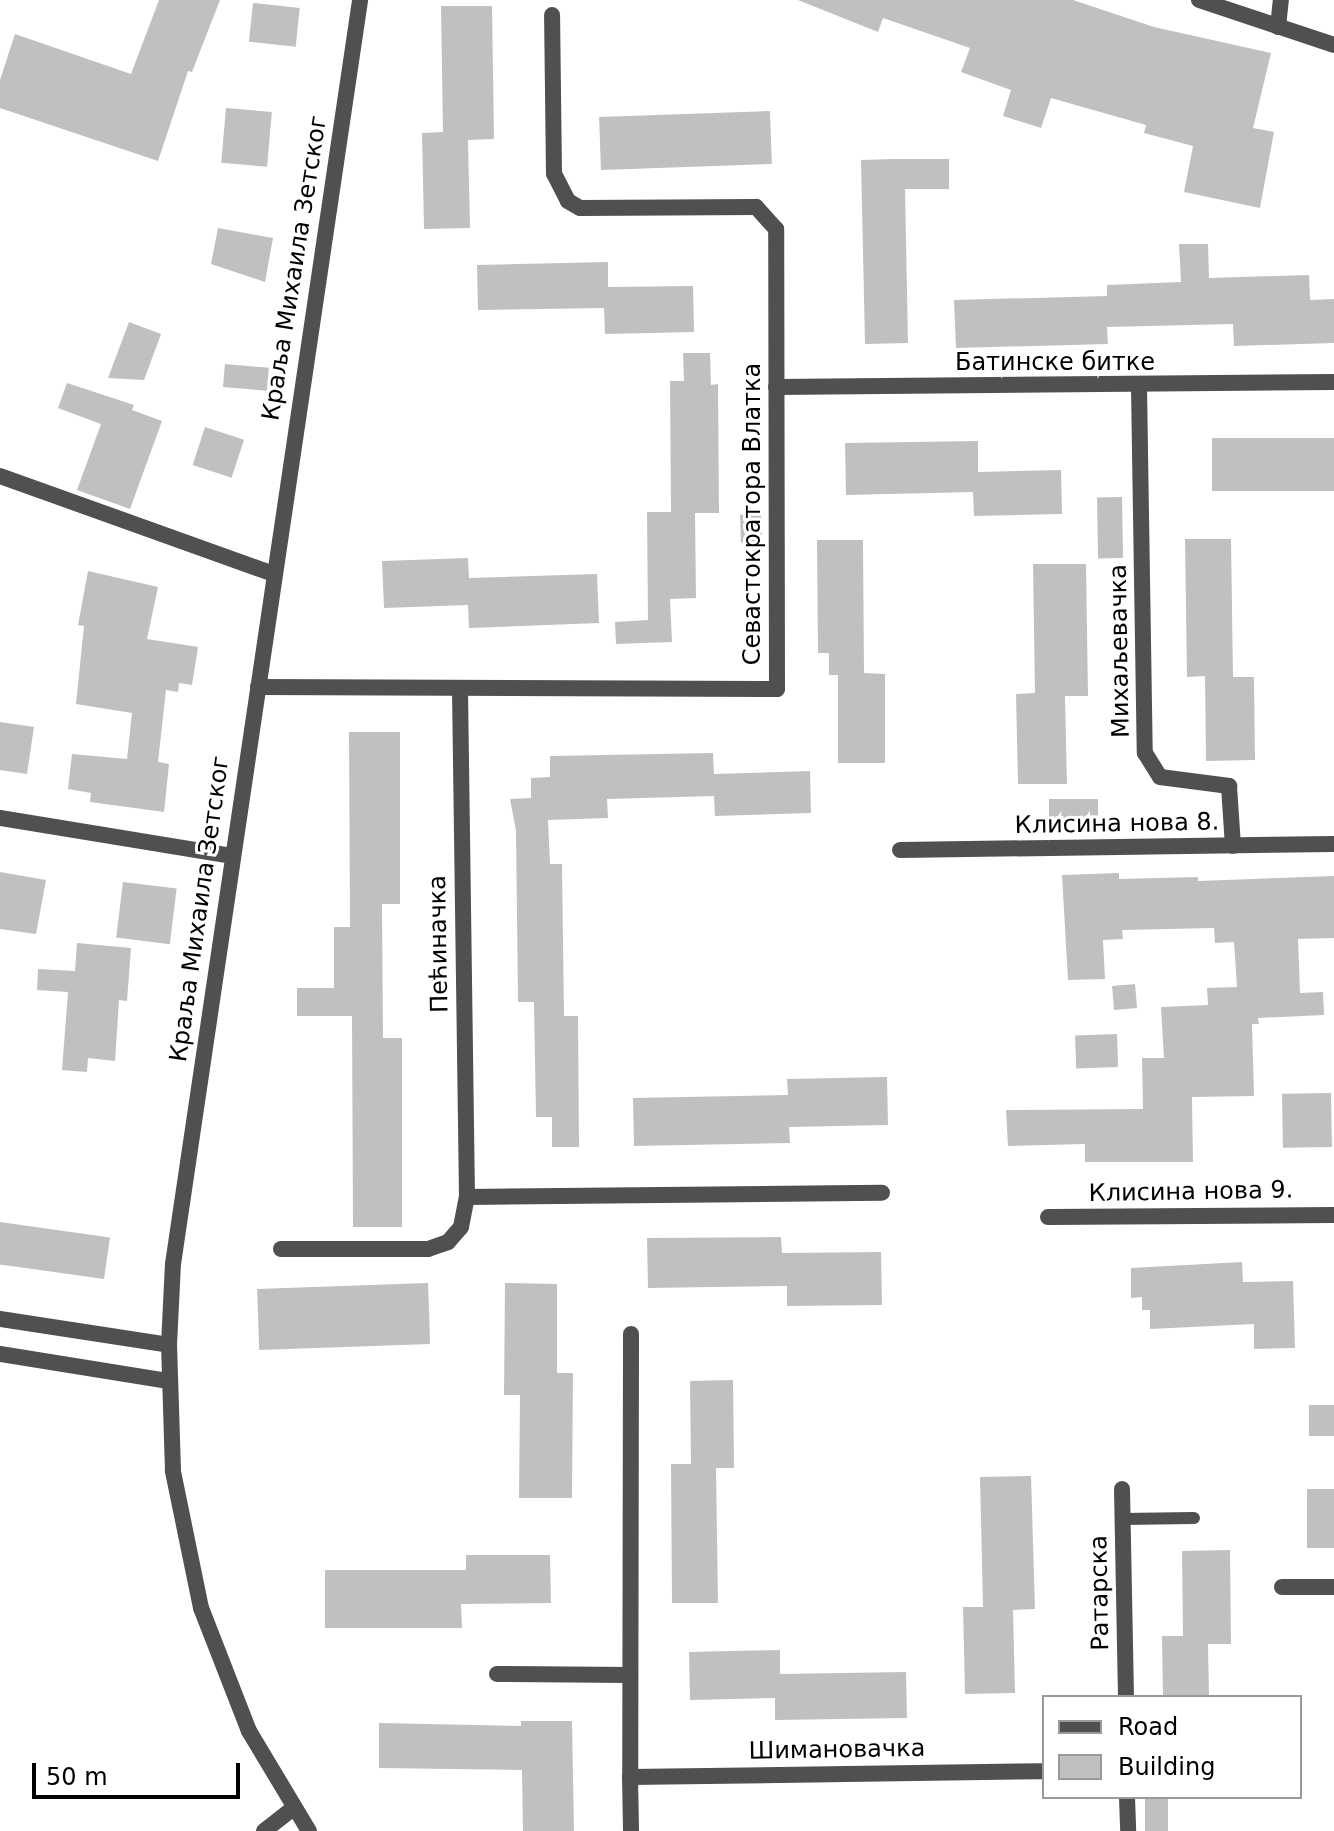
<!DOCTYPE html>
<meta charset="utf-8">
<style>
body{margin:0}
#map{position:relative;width:1334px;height:1831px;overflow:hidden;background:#fff;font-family:"DejaVu Sans",sans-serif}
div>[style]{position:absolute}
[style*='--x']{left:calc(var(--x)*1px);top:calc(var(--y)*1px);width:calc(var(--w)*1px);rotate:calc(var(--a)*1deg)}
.building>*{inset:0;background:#c0c0c0;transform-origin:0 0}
.service>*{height:12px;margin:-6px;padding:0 6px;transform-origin:6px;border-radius:6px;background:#505050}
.minor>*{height:16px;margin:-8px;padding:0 8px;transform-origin:8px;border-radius:8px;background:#505050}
.tertiary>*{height:16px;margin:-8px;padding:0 8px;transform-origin:8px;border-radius:8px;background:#505050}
span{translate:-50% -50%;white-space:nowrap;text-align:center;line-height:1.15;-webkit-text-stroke:6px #fff;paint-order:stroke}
.street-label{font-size:24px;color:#000}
.legend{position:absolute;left:1042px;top:1695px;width:260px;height:104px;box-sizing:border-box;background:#fff;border:2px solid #999;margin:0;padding:10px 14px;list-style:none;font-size:24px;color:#000}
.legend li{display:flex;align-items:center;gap:16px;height:40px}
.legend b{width:40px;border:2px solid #999}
.scale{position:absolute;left:32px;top:1763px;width:208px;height:36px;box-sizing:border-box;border:4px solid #000;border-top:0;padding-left:10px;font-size:24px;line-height:28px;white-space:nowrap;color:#000;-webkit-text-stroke:6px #fff;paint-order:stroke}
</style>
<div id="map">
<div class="building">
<div style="clip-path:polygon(159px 0,220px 0,192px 72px,188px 71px,158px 161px,0 108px,0 80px,15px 34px,131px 74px)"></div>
<div style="clip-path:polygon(798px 0,1073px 0,1154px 27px,1271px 53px,1253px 128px,1274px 132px,1260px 208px,1184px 192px,1193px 146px,1144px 133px,1146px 125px,1051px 98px,1041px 128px,1003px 116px,1011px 90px,961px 72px,970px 48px,883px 18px,878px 32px)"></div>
<div style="left:253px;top:3px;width:47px;height:39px;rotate:6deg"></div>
<div style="clip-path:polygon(441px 6px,492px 6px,494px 139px,468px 140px,470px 228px,424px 229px,422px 133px,443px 132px)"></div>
<div style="left:226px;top:108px;width:46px;height:55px;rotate:5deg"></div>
<div style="left:770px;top:111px;width:53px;height:171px;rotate:88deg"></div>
<div style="clip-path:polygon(893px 159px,949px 159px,949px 189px,905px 189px,908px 343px,865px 344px,861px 160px)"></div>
<div style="clip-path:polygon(218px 228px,273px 238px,265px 282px,211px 264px)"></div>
<div style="clip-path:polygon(1179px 244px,1208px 244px,1209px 278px,1309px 275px,1310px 300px,1334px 299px,1334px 343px,1234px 346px,1233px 324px,1107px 327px,1108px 344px,956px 348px,954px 300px,1107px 296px,1107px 285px,1181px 282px)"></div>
<div style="clip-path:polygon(608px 262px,608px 287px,693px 286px,694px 332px,605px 334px,604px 308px,478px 310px,477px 265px)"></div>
<div style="clip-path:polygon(129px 322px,161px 334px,144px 380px,108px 378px)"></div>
<div style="clip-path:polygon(683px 353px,710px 353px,711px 385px,718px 384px,719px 513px,695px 513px,696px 598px,670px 599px,672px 642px,616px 644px,615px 622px,648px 620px,647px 512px,671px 512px,670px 381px,684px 381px)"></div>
<div style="left:225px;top:364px;width:44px;height:23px;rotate:5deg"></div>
<div style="clip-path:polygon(67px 383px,134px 405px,132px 410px,162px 421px,130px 509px,77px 490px,101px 424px,58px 408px)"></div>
<div style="left:205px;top:427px;width:41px;height:40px;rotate:18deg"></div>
<div style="left:1212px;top:438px;width:122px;height:53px"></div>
<div style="clip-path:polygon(978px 441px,978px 472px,1061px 470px,1062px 514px,974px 516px,973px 492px,846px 495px,845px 443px)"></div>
<div style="left:1122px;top:497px;width:61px;height:25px;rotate:89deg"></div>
<div style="left:761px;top:514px;width:28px;height:21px;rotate:88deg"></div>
<div style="clip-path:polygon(1185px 539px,1231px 539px,1233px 677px,1254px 677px,1255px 760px,1206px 761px,1205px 676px,1187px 677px)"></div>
<div style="clip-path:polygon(817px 540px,863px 540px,864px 673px,885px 674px,885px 763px,838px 763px,838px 675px,829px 675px,829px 653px,818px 653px)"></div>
<div style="clip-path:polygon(468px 558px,469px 578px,597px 574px,599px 623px,469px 628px,468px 605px,384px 608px,382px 561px)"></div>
<div style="clip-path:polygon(1033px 564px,1086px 564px,1088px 696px,1065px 696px,1067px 784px,1018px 784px,1016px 694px,1035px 693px)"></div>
<div style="clip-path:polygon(88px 571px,158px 587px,147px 639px,198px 647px,192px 685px,179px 683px,178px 692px,166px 690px,158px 762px,169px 764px,164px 812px,90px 802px,91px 793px,68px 789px,72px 754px,127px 759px,132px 713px,76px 704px,84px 626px,78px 625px)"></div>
<div style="clip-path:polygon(0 722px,34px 727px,27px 774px,0 770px)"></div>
<div style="clip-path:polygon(349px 732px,400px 732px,400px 904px,382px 904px,383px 1038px,402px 1038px,402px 1227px,353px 1227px,352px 1016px,297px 1016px,297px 988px,334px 988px,334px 927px,350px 927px)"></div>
<div style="clip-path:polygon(713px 753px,714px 774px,810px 771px,811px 813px,715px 816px,714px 796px,607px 799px,608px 818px,548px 820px,550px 864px,562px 864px,564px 1016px,578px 1016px,579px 1147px,552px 1147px,552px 1117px,536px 1117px,534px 1002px,518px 1002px,516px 831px,510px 799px,531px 798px,531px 778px,550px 777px,550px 756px)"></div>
<div style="left:1098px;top:799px;width:23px;height:49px;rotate:90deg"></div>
<div style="clip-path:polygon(0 872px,46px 880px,36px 934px,0 929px)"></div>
<div style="clip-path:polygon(1119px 873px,1119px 879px,1198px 877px,1198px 881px,1334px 876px,1334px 938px,1298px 939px,1300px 993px,1323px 992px,1324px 1015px,1258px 1018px,1259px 1024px,1252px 1024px,1254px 1096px,1192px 1097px,1193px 1162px,1085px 1162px,1085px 1144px,1008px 1146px,1006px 1110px,1143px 1109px,1142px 1058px,1164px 1058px,1161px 1007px,1208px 1005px,1207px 988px,1237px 987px,1234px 942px,1215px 943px,1214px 928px,1122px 930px,1123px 939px,1103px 940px,1105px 979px,1068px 980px,1062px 875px)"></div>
<div style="left:123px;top:882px;width:54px;height:56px;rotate:7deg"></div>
<div style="clip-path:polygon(77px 943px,131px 948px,127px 1001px,119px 1000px,115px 1061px,88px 1058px,87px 1072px,62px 1070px,68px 992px,37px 990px,38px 969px,75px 971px)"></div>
<div style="left:1135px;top:984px;width:24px;height:23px;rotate:85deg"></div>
<div style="left:1117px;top:1034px;width:33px;height:42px;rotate:88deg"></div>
<div style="clip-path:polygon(887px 1077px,888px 1125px,789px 1127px,790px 1143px,634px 1146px,633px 1098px,788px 1095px,787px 1079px)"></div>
<div style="left:1331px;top:1093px;width:54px;height:49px;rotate:89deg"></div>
<div style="left:0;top:1222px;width:111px;height:42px;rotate:8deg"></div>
<div style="clip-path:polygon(781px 1237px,782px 1253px,881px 1252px,882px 1305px,787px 1306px,787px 1286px,648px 1288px,647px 1238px)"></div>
<div style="clip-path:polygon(1242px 1262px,1243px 1282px,1293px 1281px,1295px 1348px,1254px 1349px,1254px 1324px,1150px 1329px,1150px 1310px,1142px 1310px,1142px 1297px,1131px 1298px,1131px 1268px)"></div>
<div style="left:428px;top:1283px;width:61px;height:171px;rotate:88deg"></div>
<div style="clip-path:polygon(505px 1283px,557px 1284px,557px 1373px,573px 1373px,572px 1498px,519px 1498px,520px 1395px,504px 1395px)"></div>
<div style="clip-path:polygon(733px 1380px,734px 1468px,716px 1468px,718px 1603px,672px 1603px,671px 1464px,691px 1464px,690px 1381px)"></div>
<div style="left:1334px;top:1405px;width:31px;height:25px;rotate:90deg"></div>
<div style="clip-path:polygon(1031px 1476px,1035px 1609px,1013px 1610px,1015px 1693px,965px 1694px,963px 1607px,983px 1607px,980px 1477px)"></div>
<div style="left:1307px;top:1489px;width:27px;height:59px"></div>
<div style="clip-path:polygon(1230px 1550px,1231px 1644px,1208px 1644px,1209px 1697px,1163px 1697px,1162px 1636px,1183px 1636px,1182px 1551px)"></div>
<div style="clip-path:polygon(466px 1555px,550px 1555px,551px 1603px,461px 1604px,462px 1628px,325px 1628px,325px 1570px,466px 1570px)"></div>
<div style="clip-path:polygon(780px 1650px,780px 1674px,906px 1672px,907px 1718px,775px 1720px,775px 1698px,690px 1700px,689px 1652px)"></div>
<div style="clip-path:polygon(521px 1721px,572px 1721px,574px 1831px,523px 1831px,522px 1770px,379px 1768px,379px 1723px,521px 1726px)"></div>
<div style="left:1145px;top:1797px;width:23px;height:34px"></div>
</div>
<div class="service">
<div style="--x:1123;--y:1519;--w:71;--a:-0.8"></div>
</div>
<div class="minor">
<div style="--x:1278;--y:27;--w:27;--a:-84"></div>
<div style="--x:776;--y:387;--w:558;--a:-0.51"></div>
<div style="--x:1139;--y:387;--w:366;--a:89.1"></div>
<div style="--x:1145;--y:753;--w:28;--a:58"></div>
<div style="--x:1160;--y:777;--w:70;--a:7.4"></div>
<div style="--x:1229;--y:786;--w:60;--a:86.2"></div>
<div style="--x:0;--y:476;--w:290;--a:19.7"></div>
<div style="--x:258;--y:687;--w:519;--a:0.22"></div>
<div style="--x:777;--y:689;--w:460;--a:-90.1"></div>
<div style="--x:776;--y:229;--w:30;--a:-132"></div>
<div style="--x:756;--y:207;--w:176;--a:179.7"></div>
<div style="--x:580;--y:208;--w:14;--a:-150"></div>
<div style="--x:568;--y:201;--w:30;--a:-117"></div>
<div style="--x:554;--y:174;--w:159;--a:-90.7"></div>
<div style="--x:0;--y:818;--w:236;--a:9.3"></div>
<div style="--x:900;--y:850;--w:434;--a:-0.8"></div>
<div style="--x:467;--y:1197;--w:415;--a:-0.6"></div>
<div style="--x:1048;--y:1217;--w:286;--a:-0.4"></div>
<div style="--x:281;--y:1249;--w:147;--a:0"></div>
<div style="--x:428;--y:1249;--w:21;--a:-19"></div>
<div style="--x:448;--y:1242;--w:20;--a:-49"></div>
<div style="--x:461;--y:1227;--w:31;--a:-79"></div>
<div style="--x:467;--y:1197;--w:507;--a:-90.79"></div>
<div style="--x:631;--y:1334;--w:443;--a:90.1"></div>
<div style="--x:630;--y:1777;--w:414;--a:-0.8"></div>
<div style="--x:1122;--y:1489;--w:208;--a:88.9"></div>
<div style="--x:1282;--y:1587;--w:52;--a:0"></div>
<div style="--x:497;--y:1674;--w:133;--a:0.4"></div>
<div style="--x:630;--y:1777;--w:54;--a:88.9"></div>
<div style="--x:1127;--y:1797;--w:34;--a:88"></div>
<div style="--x:264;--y:1831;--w:37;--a:-38"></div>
</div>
<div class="tertiary">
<div style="--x:1199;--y:0;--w:142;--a:18.4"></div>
<div style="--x:0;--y:1319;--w:171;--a:8.7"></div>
<div style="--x:0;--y:1354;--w:171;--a:9.1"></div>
<div style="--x:309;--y:1831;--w:117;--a:-121"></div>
<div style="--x:249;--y:1731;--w:132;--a:-111.3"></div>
<div style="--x:201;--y:1608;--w:140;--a:-101.6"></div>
<div style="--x:173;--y:1471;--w:126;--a:-91.8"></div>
<div style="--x:169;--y:1345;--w:81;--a:-87.2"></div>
<div style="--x:173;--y:1264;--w:1278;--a:-81.58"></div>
</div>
<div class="street-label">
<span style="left:295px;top:268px;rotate:-81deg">Краља Михаила Зетског</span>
<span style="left:1055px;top:363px">Батинске битке</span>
<span style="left:753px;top:514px;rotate:-90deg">Севастократора Влатка</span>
<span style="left:1120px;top:651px;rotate:-91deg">Михаљевачка</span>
<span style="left:1117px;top:824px;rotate:-1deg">Клисина нова 8.</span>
<span style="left:200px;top:909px;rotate:-82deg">Краља Михаила Зетског</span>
<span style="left:439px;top:944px;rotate:-91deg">Пећиначка</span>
<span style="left:1191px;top:1192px;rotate:-1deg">Клисина нова 9.</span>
<span style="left:1100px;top:1593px;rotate:-91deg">Ратарска</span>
<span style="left:837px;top:1750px;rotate:-1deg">Шимановачка</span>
</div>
<ul class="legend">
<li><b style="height:10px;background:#505050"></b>Road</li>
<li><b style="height:22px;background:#c0c0c0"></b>Building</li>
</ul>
<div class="scale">50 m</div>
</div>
